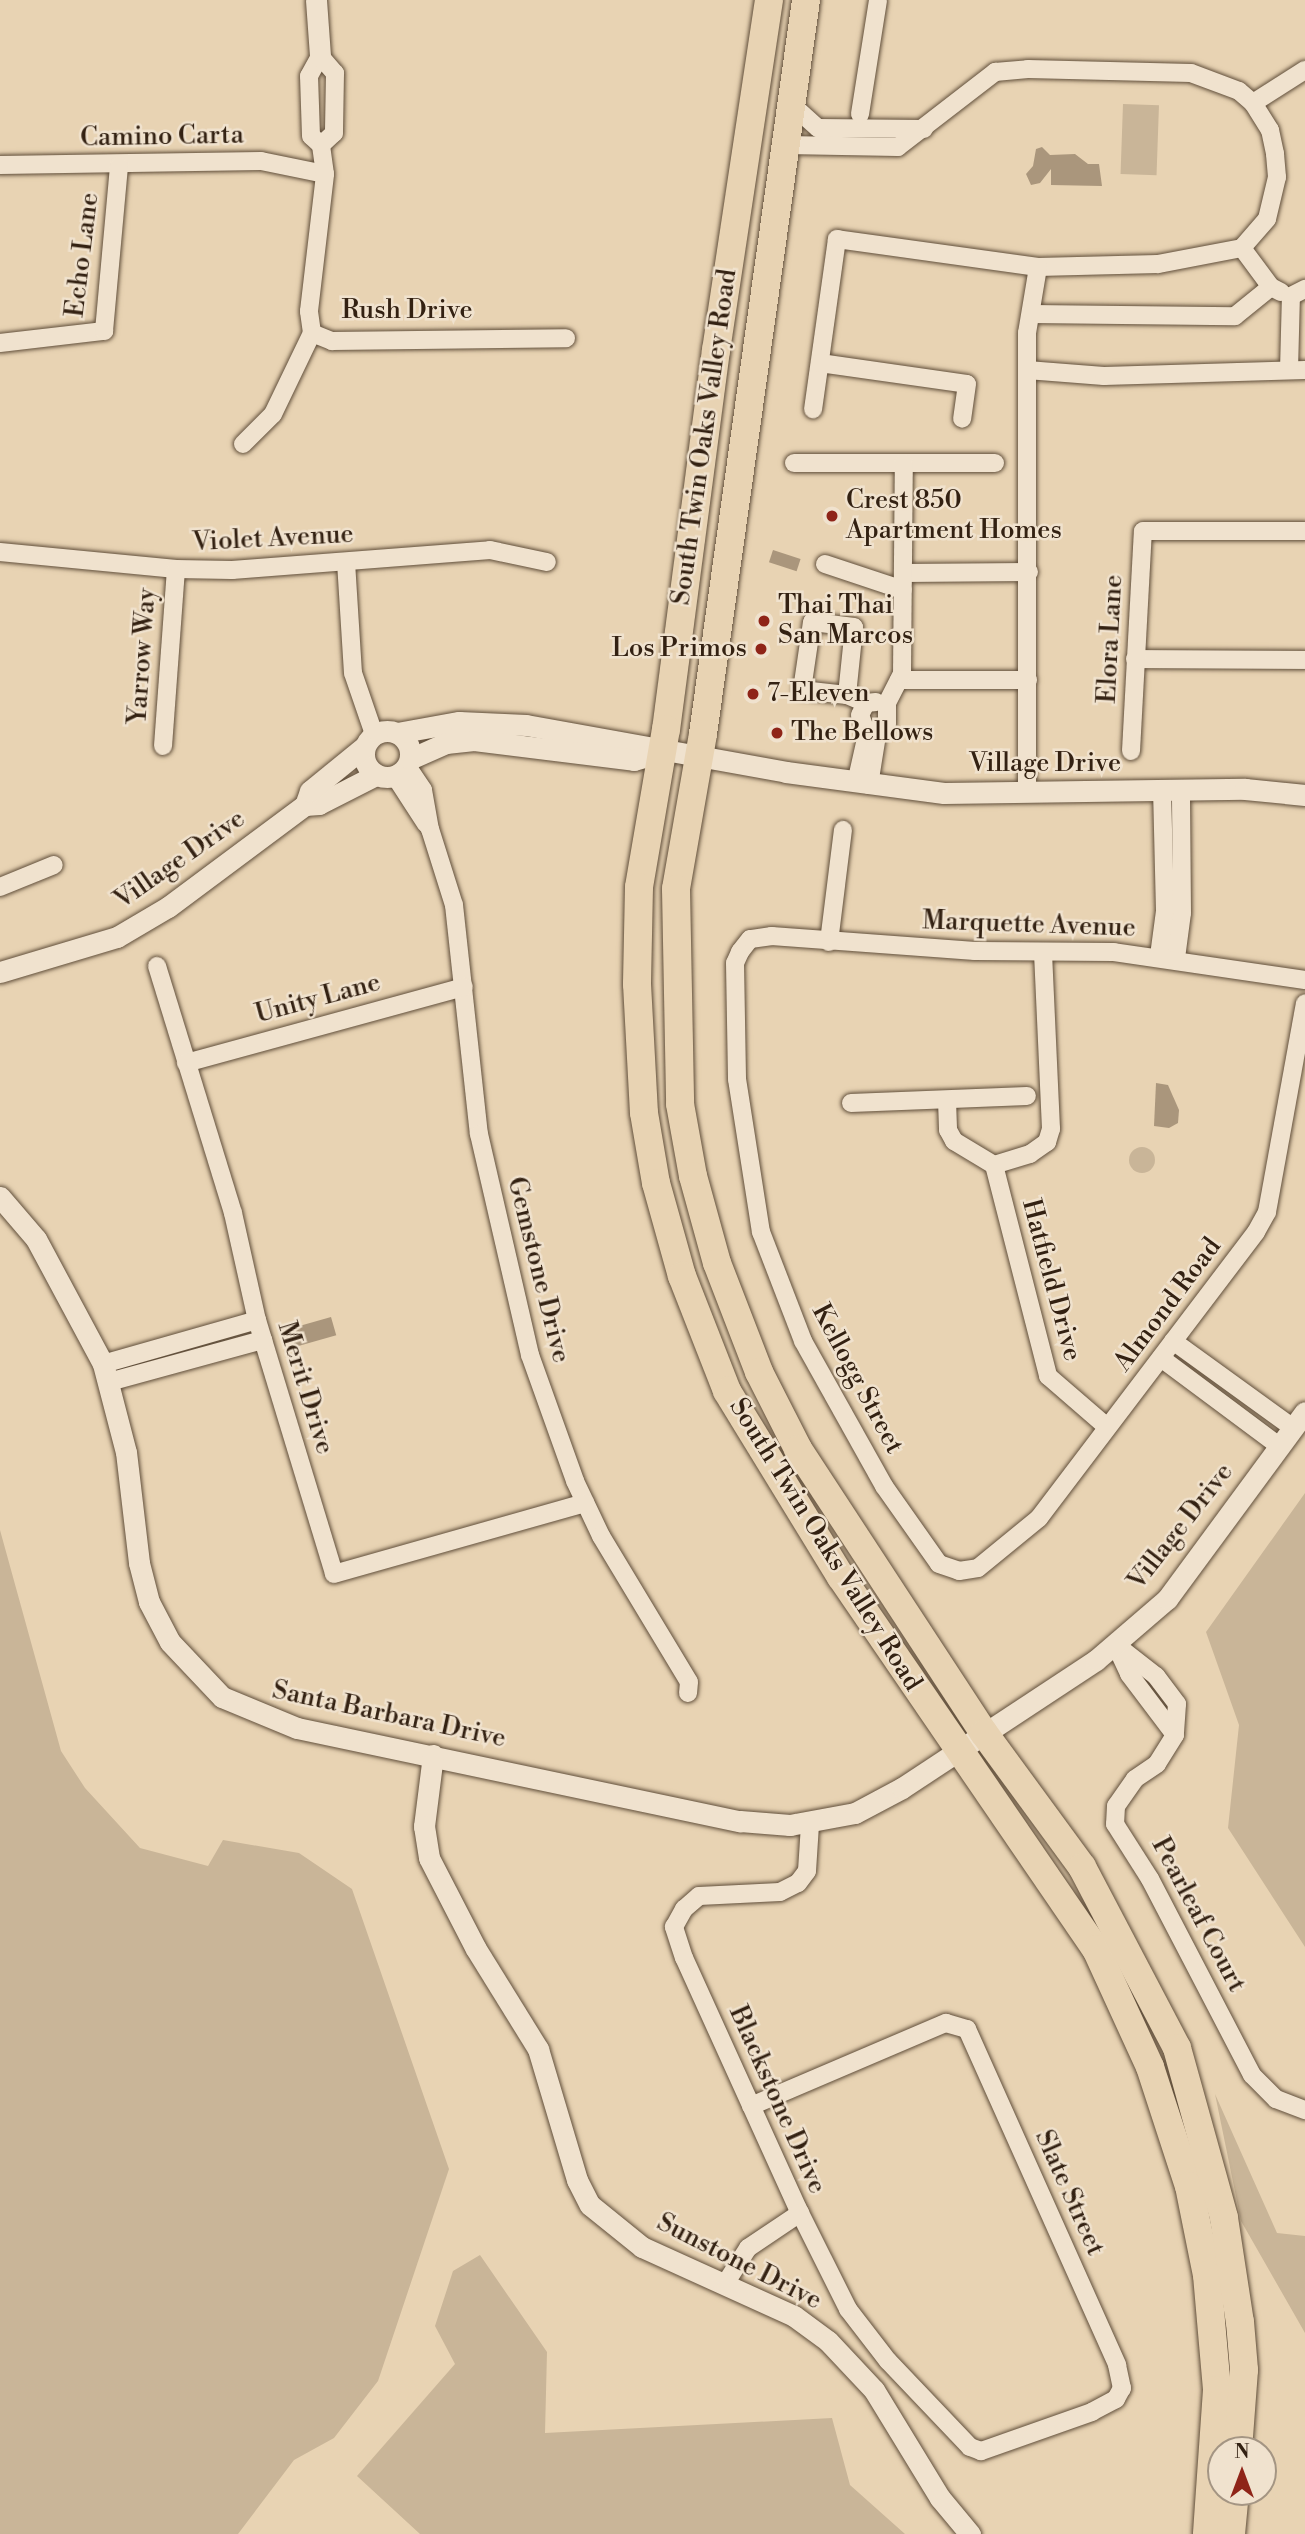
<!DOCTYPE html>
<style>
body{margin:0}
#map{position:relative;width:1305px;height:2534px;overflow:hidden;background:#e8d3b3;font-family:"Libre Bodoni",serif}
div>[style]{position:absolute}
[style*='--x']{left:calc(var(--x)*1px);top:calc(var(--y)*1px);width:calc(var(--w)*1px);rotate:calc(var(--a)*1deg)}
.green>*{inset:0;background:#c9b598;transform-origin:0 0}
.round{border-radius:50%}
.water>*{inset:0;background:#aa967c;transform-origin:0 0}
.roads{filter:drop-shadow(0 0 2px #604e3a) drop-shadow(0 0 2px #604e3a)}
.minor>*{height:18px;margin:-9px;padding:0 9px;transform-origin:9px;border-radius:9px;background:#f0e2ce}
.tertiary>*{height:21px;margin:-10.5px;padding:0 10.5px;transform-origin:10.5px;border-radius:10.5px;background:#f0e2ce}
.tertiary>.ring{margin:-10.5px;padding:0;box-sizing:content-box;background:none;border:21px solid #f0e2ce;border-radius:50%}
.primary>*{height:28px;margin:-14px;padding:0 14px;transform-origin:14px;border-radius:14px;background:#e8d3b3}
.dots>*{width:19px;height:19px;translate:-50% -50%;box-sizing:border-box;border:4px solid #f0e2ce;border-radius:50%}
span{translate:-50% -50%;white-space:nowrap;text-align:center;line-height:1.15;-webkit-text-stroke:5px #f0e2ce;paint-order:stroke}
.street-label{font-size:26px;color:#332112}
.poi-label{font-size:26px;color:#332112}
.left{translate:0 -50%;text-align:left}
.right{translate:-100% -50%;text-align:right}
.north{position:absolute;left:1207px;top:2436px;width:70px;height:70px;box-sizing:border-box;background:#f0e2ce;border:2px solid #a49583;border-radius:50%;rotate:0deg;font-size:19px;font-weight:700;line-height:28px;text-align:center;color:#332112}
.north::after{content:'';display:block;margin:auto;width:24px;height:32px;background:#8f2418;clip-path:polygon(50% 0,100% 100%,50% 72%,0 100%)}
</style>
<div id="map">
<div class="green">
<div style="left:1123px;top:104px;width:36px;height:70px;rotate:2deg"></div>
<div class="round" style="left:1129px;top:1147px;width:26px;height:26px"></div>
<div style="clip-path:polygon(1305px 1493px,1305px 1947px,1228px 1828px,1239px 1725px,1206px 1632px)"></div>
<div style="clip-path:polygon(0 1530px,61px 1751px,85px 1788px,140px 1848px,208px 1866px,223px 1840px,299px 1853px,352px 1889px,449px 2169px,378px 2381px,334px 2438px,294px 2460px,238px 2534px,0 2534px)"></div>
<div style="clip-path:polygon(1215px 2094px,1277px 2233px,1305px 2236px,1305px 2333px,1241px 2221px)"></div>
<div style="clip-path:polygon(480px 2255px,547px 2352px,545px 2433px,832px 2418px,850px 2485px,905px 2534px,420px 2534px,357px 2476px,455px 2364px,435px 2326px,453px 2271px)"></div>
</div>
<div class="water">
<div style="clip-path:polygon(1042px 147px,1050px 155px,1075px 154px,1088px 164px,1099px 164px,1102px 186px,1051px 185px,1051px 169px,1040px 183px,1031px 185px,1026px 174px,1033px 166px,1036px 149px)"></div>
<div style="left:773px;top:550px;width:29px;height:13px;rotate:18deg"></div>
<div style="clip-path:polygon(1156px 1083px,1168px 1085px,1179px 1110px,1178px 1123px,1169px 1128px,1154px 1126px)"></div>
<div style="left:331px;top:1317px;width:19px;height:43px;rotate:74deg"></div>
</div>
<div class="roads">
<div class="minor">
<div style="--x:790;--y:103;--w:38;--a:42"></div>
<div style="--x:818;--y:128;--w:106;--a:0.5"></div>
<div style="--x:1253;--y:103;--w:62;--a:-32.4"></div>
<div style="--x:860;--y:114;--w:115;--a:-81"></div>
<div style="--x:785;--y:145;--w:113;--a:1"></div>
<div style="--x:898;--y:147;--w:123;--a:-37.7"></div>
<div style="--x:995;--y:72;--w:33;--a:-5"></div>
<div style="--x:1028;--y:69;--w:163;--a:1.4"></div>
<div style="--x:1191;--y:73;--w:51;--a:20.6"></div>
<div style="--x:1239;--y:91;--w:18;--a:41"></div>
<div style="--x:1253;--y:103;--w:32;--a:58"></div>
<div style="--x:1270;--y:130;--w:25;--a:78"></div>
<div style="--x:1275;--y:154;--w:23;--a:85"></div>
<div style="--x:1277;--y:177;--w:43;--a:103.4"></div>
<div style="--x:1267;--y:219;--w:38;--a:131"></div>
<div style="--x:1242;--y:248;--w:86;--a:169.2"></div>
<div style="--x:1158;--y:264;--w:120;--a:178.6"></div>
<div style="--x:1038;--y:267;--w:203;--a:-172.1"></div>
<div style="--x:837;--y:239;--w:172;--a:98"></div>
<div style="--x:0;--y:165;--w:261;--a:-0.9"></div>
<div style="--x:261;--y:161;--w:65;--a:11.5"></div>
<div style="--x:1242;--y:248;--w:49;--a:53.4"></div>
<div style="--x:1271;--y:287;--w:11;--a:27"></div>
<div style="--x:1031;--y:314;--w:204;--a:0.6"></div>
<div style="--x:1235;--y:316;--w:46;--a:-38.9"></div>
<div style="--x:312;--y:333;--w:22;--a:-98"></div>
<div style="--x:309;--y:311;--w:138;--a:-83.3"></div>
<div style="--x:325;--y:174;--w:29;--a:-98"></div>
<div style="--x:321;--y:145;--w:13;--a:-138"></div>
<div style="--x:311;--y:136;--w:60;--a:-91.9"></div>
<div style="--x:309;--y:76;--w:23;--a:-61"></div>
<div style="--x:320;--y:56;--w:23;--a:49"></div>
<div style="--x:335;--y:73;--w:60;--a:91"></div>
<div style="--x:334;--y:133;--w:18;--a:137"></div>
<div style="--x:312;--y:333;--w:22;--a:22"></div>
<div style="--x:332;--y:341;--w:234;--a:-0.7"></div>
<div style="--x:0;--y:343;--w:105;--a:-6.6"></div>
<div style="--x:104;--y:331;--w:166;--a:-84.8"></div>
<div style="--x:820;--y:363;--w:148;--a:8.1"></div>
<div style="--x:967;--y:384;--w:35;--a:98"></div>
<div style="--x:1027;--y:370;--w:77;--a:4.5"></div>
<div style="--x:1104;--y:376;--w:201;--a:-1.7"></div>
<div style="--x:1289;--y:370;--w:74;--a:-88.5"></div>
<div style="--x:1291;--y:296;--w:16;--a:-27"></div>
<div style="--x:243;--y:444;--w:42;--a:-45"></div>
<div style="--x:273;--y:414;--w:90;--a:-64.3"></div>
<div style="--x:794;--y:463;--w:201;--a:0"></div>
<div style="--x:0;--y:552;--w:177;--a:5.5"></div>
<div style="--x:176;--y:569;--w:56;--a:1"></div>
<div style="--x:232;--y:570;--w:259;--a:-4.4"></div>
<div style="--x:490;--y:550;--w:58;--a:11.9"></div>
<div style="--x:346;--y:562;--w:111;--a:86.4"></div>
<div style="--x:353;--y:673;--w:65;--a:71"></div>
<div style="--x:825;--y:564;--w:82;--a:18.4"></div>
<div style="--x:903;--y:573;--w:126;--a:-0.5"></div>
<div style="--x:1135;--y:659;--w:170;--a:0.3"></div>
<div style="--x:899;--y:680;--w:129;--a:0"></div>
<div style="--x:847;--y:695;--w:68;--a:-84.1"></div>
<div style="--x:854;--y:627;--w:42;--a:-173.2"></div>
<div style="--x:812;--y:622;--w:69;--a:98.4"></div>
<div style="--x:802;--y:690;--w:45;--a:6.3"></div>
<div style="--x:847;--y:695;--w:21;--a:23"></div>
<div style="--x:163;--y:746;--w:177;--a:-85.8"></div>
<div style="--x:1131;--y:751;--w:220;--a:-86.9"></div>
<div style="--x:1143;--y:531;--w:162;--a:0"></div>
<div style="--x:407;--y:766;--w:29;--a:56"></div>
<div style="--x:423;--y:790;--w:40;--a:80"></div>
<div style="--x:430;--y:829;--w:80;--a:72.5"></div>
<div style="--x:454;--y:905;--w:230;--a:83.8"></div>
<div style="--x:479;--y:1134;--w:227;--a:77"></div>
<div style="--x:530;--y:1355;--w:134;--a:70.3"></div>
<div style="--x:575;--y:1481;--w:61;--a:64.7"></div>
<div style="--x:601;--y:1536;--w:170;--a:58.9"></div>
<div style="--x:689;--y:1682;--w:11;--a:95"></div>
<div style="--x:395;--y:776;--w:57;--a:57.1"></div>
<div style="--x:856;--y:783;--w:50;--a:-77.3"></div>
<div style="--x:867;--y:734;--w:20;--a:-110"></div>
<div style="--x:860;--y:715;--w:13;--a:-63"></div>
<div style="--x:866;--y:703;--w:10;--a:-6"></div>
<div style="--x:869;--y:785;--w:57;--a:-80.9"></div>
<div style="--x:878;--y:729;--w:10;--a:-29"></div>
<div style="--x:887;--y:724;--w:21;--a:-90"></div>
<div style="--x:887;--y:703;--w:33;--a:-63"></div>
<div style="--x:902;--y:674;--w:211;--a:-89.5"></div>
<div style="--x:1027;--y:791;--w:458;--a:-90"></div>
<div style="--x:1027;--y:333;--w:67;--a:-80.5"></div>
<div style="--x:0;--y:887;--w:58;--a:-22.2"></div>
<div style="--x:829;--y:942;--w:113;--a:-82.9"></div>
<div style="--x:1159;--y:956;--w:45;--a:-82.4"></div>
<div style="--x:1165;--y:911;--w:120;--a:-91.4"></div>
<div style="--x:1176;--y:958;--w:45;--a:-82.4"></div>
<div style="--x:1182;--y:913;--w:122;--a:-90.5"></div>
<div style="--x:157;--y:966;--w:258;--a:72.9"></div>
<div style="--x:233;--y:1213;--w:110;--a:77.4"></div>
<div style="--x:257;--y:1320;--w:265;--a:73.1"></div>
<div style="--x:334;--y:1574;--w:261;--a:-15.8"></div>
<div style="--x:1305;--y:980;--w:193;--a:-171.7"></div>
<div style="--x:1114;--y:952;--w:139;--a:-179.6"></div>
<div style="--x:975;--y:951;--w:204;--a:-175.8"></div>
<div style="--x:772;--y:936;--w:22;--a:172"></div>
<div style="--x:750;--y:939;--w:16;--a:128"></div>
<div style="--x:740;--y:952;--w:12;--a:114"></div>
<div style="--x:735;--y:963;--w:116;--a:89"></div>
<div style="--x:737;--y:1079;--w:155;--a:81.1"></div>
<div style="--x:761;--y:1232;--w:117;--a:68.9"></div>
<div style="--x:803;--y:1341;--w:166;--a:60.8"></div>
<div style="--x:884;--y:1486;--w:95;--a:54.8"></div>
<div style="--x:939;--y:1564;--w:21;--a:19"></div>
<div style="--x:959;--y:1571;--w:19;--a:-9"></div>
<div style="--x:978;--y:1568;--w:79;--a:-39.3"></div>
<div style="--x:1039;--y:1518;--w:359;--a:-52.8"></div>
<div style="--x:1256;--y:1232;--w:23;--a:-61"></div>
<div style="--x:1267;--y:1212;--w:212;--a:-79.7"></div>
<div style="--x:186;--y:1063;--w:288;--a:-15.3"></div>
<div style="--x:947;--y:1100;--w:30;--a:88"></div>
<div style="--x:948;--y:1130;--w:13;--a:61"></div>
<div style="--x:954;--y:1141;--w:47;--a:31"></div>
<div style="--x:851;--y:1103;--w:176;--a:-2.3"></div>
<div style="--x:994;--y:1165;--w:218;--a:75.6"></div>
<div style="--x:1048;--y:1376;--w:77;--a:40.8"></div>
<div style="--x:994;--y:1165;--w:38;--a:-17"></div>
<div style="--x:1030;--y:1154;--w:21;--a:-35"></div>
<div style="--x:1047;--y:1142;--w:14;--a:-73"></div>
<div style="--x:1051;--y:1129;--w:176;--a:-92.6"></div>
<div style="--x:1173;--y:1341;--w:148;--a:35.9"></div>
<div style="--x:1161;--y:1358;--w:147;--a:36.7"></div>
<div style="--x:103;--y:1364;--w:160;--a:-15.9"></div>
<div style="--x:109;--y:1382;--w:160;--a:-15.3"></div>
<div style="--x:1115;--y:1644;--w:52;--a:38"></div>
<div style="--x:1156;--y:1676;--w:35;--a:53"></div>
<div style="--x:1177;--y:1704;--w:31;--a:94"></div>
<div style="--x:1175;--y:1735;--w:34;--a:122"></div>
<div style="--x:1157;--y:1764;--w:27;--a:146"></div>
<div style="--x:1135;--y:1779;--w:33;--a:125"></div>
<div style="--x:1116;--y:1806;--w:18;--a:93"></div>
<div style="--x:1115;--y:1824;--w:65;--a:57.5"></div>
<div style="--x:1150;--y:1879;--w:221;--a:62.5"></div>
<div style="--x:1252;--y:2075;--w:34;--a:45"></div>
<div style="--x:1276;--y:2099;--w:31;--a:21"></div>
<div style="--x:1117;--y:1648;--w:29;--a:65"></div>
<div style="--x:1129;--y:1674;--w:76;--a:53"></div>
<div style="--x:751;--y:2106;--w:212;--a:-23.1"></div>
<div style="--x:946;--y:2023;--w:22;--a:16"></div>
<div style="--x:967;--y:2029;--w:368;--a:65.9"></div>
<div style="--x:1117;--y:2365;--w:24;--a:78"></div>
<div style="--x:1122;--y:2388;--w:13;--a:119"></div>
<div style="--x:1116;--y:2399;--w:27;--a:152"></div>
<div style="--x:1092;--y:2412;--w:118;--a:160.6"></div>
<div style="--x:981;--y:2451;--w:12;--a:-160"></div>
<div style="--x:970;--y:2447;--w:119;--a:-133.6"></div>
<div style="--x:888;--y:2361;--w:66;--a:-127.6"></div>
<div style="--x:848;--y:2309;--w:112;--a:-116.6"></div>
<div style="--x:798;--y:2209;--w:276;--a:-114.4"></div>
<div style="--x:684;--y:1958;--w:33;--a:-108"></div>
<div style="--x:674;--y:1927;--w:21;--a:-61"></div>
<div style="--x:684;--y:1909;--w:20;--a:-41"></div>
<div style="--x:699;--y:1896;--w:81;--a:-2.8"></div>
<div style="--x:780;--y:1892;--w:20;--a:-27"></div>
<div style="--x:798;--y:1883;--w:15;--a:-53"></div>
<div style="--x:807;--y:1871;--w:47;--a:-86.3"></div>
<div style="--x:725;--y:2284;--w:43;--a:-57.4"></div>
<div style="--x:748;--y:2248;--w:63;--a:-33.9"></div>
</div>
<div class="tertiary">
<div style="--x:316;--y:0;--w:56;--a:85.9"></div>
<div class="ring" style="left:364px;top:731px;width:25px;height:25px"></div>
<div style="--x:397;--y:733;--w:63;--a:-10.1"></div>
<div style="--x:459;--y:722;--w:67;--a:2.6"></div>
<div style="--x:526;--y:725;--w:264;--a:10.2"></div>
<div style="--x:786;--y:772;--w:159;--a:7.6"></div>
<div style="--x:944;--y:793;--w:301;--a:-0.8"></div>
<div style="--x:1245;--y:789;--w:60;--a:5.7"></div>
<div style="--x:410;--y:759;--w:39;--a:-24"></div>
<div style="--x:446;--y:743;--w:28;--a:-6"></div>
<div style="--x:474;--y:740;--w:161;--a:7.1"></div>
<div style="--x:634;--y:760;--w:29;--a:-16"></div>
<div style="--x:305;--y:805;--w:14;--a:-4"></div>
<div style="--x:319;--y:804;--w:64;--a:-27"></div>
<div style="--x:0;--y:972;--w:122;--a:-16.7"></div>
<div style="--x:117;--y:937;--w:59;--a:-30.5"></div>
<div style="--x:168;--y:907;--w:171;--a:-36.7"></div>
<div style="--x:305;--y:805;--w:15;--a:-70"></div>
<div style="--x:310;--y:791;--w:70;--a:-39.2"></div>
<div style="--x:0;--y:1197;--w:55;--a:49.4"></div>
<div style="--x:36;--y:1239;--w:142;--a:61.8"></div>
<div style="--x:103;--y:1364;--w:91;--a:75.4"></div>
<div style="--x:126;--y:1452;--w:112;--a:83.3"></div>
<div style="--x:139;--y:1563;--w:40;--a:75.6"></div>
<div style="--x:149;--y:1602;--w:45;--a:62.3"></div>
<div style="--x:170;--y:1642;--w:76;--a:46.6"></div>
<div style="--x:222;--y:1697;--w:81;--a:22.5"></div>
<div style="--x:297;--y:1728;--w:453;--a:11.9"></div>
<div style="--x:740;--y:1821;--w:50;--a:4.6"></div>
<div style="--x:790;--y:1825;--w:66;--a:-10.5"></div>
<div style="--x:855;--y:1813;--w:53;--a:-28"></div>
<div style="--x:902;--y:1788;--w:232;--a:-33.4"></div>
<div style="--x:1096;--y:1660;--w:94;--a:-40.7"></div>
<div style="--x:1167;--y:1599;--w:232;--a:-53.6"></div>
<div style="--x:433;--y:1755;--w:72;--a:97.2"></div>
<div style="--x:424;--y:1826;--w:32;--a:81"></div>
<div style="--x:429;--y:1858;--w:102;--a:62.7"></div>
<div style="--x:476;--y:1949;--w:118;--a:58.2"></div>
<div style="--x:538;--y:2049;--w:137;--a:73.4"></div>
<div style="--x:577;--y:2180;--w:28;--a:63"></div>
<div style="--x:590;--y:2205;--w:67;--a:38.9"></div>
<div style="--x:642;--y:2247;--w:167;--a:24.4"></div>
<div style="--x:794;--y:2316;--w:42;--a:36.3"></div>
<div style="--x:828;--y:2341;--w:67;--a:46.8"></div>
<div style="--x:874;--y:2390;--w:127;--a:58.6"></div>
<div style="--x:940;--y:2498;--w:47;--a:50.2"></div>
</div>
<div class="primary">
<div style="--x:769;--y:0;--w:354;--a:98.6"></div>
<div style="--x:716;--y:350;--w:382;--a:97.5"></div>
<div style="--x:666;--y:729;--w:160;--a:99.7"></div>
<div style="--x:639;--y:887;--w:97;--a:91.2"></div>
<div style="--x:637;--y:984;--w:129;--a:86.9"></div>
<div style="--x:644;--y:1113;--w:71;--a:80.3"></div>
<div style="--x:656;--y:1183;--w:97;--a:74.4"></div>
<div style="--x:682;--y:1276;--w:123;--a:68.6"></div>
<div style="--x:727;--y:1391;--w:218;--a:58.5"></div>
<div style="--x:841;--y:1577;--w:451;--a:55.6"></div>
<div style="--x:1096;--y:1949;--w:130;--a:65.4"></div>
<div style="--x:1150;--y:2067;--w:125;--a:71.9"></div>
<div style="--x:1189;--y:2186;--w:91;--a:78.6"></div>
<div style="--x:1207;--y:2275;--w:115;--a:85"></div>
<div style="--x:1217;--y:2390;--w:144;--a:94"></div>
<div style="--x:806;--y:0;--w:741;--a:97.99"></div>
<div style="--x:703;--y:734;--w:157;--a:99.9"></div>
<div style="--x:676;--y:889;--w:215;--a:88.9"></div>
<div style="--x:680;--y:1104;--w:73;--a:79.8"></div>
<div style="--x:693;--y:1176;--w:90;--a:74.6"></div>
<div style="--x:717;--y:1263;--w:117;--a:68.9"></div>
<div style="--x:759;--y:1372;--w:86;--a:63.1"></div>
<div style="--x:798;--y:1449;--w:339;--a:56.8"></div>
<div style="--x:984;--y:1733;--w:166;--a:53.8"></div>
<div style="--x:1082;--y:1867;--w:204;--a:62.3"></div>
<div style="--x:1177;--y:2048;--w:176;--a:74.5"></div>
<div style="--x:1224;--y:2218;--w:105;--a:81.3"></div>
<div style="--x:1240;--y:2322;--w:48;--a:85.2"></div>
<div style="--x:1244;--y:2370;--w:80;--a:94.3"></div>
<div style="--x:1231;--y:2534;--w:42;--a:-84.6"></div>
</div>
</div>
<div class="dots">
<div style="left:832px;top:516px;background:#8f2418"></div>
<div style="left:764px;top:621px;background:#8f2418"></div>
<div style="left:761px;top:649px;background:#8f2418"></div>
<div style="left:753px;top:694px;background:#8f2418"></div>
<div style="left:777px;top:733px;background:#8f2418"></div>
</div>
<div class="street-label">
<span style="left:162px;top:137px;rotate:-1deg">Camino Carta</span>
<span style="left:83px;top:255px;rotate:-83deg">Echo Lane</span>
<span style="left:407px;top:311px">Rush Drive</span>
<span style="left:705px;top:437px;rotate:-82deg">South Twin Oaks Valley Road</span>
<span style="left:273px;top:539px;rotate:-3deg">Violet Avenue</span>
<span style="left:1111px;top:639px;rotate:-87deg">Elora Lane</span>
<span style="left:143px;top:656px;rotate:-86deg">Yarrow Way</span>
<span style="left:1045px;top:764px">Village Drive</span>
<span style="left:180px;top:860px;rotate:-35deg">Village Drive</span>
<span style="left:1029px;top:925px;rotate:2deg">Marquette Avenue</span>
<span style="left:318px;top:999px;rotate:-15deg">Unity Lane</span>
<span style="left:538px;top:1270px;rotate:76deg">Gemstone Drive</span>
<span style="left:1051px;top:1280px;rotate:75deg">Hatfield Drive</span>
<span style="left:1168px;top:1305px;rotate:-53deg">Almond Road</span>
<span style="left:857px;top:1379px;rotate:62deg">Kellogg Street</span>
<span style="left:305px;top:1388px;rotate:73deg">Merit Drive</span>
<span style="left:1181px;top:1527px;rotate:-52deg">Village Drive</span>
<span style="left:825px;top:1545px;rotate:58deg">South Twin Oaks Valley Road</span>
<span style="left:389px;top:1715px;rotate:12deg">Santa Barbara Drive</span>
<span style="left:1198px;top:1915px;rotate:62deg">Pearleaf Court</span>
<span style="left:777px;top:2100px;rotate:66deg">Blackstone Drive</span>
<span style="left:1069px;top:2193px;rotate:66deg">Slate Street</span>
<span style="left:739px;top:2262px;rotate:27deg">Sunstone Drive</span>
</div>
<div class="poi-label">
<span class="left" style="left:846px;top:516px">Crest 850<br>Apartment Homes</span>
<span class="left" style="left:778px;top:621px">Thai Thai<br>San Marcos</span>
<span class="right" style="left:747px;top:649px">Los Primos</span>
<span class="left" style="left:767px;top:694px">7-Eleven</span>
<span class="left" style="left:791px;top:733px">The Bellows</span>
</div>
<div class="north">N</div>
</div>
